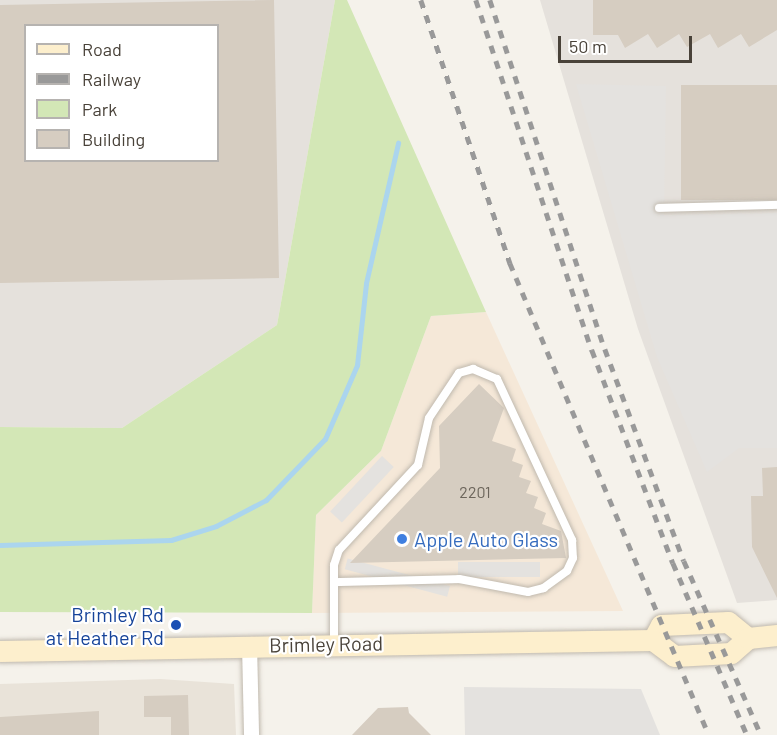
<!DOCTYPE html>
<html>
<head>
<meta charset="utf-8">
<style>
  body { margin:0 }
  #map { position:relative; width:777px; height:735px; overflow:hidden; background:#f5f2eb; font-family:Barlow,sans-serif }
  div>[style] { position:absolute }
  .residential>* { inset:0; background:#e9e3d9 }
  .commercial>* { inset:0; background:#f5e8d8 }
  .industrial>* { inset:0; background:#e5e1dc }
  .green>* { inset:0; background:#d3e7b6 }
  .parking>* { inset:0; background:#e4e2df; transform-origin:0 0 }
  .stream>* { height:5px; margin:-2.5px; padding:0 2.5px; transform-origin:2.5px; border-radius:2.5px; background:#abd5ee }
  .building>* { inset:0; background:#d6cdc1; transform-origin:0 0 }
  .roads { filter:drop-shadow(0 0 2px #c0b9ae) drop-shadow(0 0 2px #c0b9ae) }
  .lane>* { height:8px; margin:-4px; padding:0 4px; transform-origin:4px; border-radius:4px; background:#fff }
  .street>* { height:15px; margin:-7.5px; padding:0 7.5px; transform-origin:7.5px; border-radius:7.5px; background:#fff }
  .secondary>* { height:21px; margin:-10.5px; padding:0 10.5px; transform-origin:10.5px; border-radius:10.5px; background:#fdefcd }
  .rail>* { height:4.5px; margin-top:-2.25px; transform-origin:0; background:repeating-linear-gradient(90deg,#999 0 8px,transparent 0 16px) }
  .dots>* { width:16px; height:16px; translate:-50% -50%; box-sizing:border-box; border:3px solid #fff; border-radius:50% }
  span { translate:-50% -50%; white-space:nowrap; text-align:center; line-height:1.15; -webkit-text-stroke:4.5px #fff; paint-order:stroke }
  .number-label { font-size:16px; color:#6c655b }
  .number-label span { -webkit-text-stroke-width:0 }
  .shop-label { font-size:20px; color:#366cbe }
  .left { translate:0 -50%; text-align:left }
  .transit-label { font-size:20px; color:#164399 }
  .right { translate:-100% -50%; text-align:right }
  .street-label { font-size:20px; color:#494239 }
  .legend { position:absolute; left:24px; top:24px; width:195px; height:138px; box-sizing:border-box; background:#fff; border:2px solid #b6b3b0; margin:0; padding:8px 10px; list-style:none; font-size:18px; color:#494239 }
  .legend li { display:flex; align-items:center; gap:12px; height:30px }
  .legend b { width:30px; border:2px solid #b6b3b0 }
  .scale { position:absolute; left:558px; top:36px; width:134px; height:27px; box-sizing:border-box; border:3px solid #494239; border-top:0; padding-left:8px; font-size:18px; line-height:21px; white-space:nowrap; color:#494239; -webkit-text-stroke:4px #fff; paint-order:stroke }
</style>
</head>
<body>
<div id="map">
  <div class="residential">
    <i style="clip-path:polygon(160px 679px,234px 684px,236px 735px,0 735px,0 684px)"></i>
  </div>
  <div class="commercial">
    <i style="clip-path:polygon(486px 312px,623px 611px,312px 613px,316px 515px,381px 451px,431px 316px)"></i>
  </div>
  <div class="industrial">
    <i style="clip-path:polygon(evenodd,0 0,335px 0,277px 325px,122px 428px,0 427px,0 0,26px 26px,218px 26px,218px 160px,26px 160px,26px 26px)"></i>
    <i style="clip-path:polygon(540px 0,777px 0,777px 600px,737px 603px,638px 329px)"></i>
  </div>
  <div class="green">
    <i style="clip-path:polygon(335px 0,347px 0,486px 312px,431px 316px,381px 451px,316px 515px,312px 613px,0 612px,0 427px,122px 428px,277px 325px)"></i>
  </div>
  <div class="parking">
    <i style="clip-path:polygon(576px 84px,666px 86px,664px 215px,777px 213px,777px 448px,739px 448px,707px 472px,657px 357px)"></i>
    <i style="left:382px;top:456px;width:16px;height:76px;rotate:43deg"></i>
    <i style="left:540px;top:562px;width:15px;height:82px;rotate:90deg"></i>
    <i style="left:450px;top:586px;width:11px;height:106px;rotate:105deg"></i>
    <i style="clip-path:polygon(464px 687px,641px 689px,660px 735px,465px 735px)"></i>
  </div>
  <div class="stream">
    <i style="left:0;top:545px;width:171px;rotate:-1.7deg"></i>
    <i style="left:171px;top:540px;width:47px;rotate:-17.3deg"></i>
    <i style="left:216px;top:526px;width:56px;rotate:-27.5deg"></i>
    <i style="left:266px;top:500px;width:85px;rotate:-46deg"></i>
    <i style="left:325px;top:439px;width:81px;rotate:-66.6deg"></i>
    <i style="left:357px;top:365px;width:82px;rotate:-83.7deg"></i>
    <i style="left:366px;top:283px;width:144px;rotate:-77.1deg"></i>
  </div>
  <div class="building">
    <i style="clip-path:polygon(evenodd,274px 0,279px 278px,0 283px,0 5px,274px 0,26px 26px,218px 26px,218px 160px,26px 160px,26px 26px)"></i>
    <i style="clip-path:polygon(593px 0,777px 0,777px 30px,749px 47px,741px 34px,718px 48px,710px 34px,687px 47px,679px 34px,657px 48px,648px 34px,625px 48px,618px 35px,593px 35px)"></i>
    <i style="left:681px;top:85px;width:96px;height:115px"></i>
    <i style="clip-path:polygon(479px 384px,504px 408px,492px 441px,516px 449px,512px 461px,523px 465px,519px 477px,531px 481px,526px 493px,538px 497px,534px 508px,546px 513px,542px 524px,561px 531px,566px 558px,350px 563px,440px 468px,439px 426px)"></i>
    <i style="clip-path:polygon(777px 467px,777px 598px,752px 547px,751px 496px,763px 496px,762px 468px)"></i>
    <i style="clip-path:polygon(188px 695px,189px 735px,171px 735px,171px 717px,144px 717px,144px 696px)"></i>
    <i style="clip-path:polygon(408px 707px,409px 713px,431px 735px,352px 735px,378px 708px)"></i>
    <i style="clip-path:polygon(99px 711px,99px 735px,0 735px,0 717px)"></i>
  </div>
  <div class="roads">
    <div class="lane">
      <i style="left:659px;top:208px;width:118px;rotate:-1.5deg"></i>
      <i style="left:334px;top:644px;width:79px;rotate:-90deg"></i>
      <i style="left:334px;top:565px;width:16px;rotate:-72deg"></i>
      <i style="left:339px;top:550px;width:116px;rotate:-47.1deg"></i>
      <i style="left:418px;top:465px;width:48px;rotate:-76.8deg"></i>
      <i style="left:429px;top:418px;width:54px;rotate:-56.3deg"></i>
      <i style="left:459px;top:373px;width:15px;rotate:-16deg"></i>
      <i style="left:473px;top:369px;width:26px;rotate:23deg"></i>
      <i style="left:497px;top:379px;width:178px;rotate:65deg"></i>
      <i style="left:572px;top:540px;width:18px;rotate:87deg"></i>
      <i style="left:573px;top:558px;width:14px;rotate:115deg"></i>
      <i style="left:567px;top:571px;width:29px;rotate:144deg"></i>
      <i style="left:544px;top:588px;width:16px;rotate:166deg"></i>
      <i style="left:528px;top:592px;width:70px;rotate:-169.3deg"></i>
      <i style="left:459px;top:579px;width:125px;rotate:178.6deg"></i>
    </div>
    <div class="street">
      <i style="left:249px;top:644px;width:91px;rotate:88.7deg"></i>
    </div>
    <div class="secondary">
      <i style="left:653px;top:640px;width:17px;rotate:-62deg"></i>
      <i style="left:661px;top:625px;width:67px;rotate:-2.6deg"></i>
      <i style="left:728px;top:622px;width:26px;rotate:39deg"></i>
      <i style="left:0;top:651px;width:653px;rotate:-0.97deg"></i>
      <i style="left:653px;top:640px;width:26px;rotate:37deg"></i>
      <i style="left:674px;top:656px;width:57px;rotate:-3deg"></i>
      <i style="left:731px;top:653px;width:23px;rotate:-41deg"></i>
      <i style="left:748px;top:638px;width:29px;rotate:-6deg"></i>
    </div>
  </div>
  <div class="rail">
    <i style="left:421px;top:0;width:278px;rotate:71.3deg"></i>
    <i style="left:510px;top:263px;width:512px;rotate:67.14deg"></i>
    <i style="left:476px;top:0;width:369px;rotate:71.7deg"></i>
    <i style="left:592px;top:350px;width:228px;rotate:69.2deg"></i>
    <i style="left:673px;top:563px;width:187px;rotate:66.7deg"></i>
    <i style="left:490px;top:0;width:367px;rotate:71.8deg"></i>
    <i style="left:605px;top:349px;width:226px;rotate:69.6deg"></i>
    <i style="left:684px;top:561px;width:190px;rotate:66.1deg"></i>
  </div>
  <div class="dots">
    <i style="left:402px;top:539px;background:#3f7fe0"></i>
    <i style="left:176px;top:625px;background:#1a4fb4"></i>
  </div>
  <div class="number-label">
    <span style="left:475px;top:492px">2201</span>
  </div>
  <div class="shop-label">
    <span class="left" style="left:414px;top:539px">Apple Auto Glass</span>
  </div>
  <div class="transit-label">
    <span class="right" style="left:164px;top:626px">Brimley Rd<br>at Heather Rd</span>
  </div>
  <div class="street-label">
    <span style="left:326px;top:644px;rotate:-1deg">Brimley Road</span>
  </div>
  <ul class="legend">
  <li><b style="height:8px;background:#fdefcd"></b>Road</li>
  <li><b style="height:8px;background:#999"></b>Railway</li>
  <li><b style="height:16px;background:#d3e7b6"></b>Park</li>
  <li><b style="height:16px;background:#d6cdc1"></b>Building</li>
  </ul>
  <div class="scale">50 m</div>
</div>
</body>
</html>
